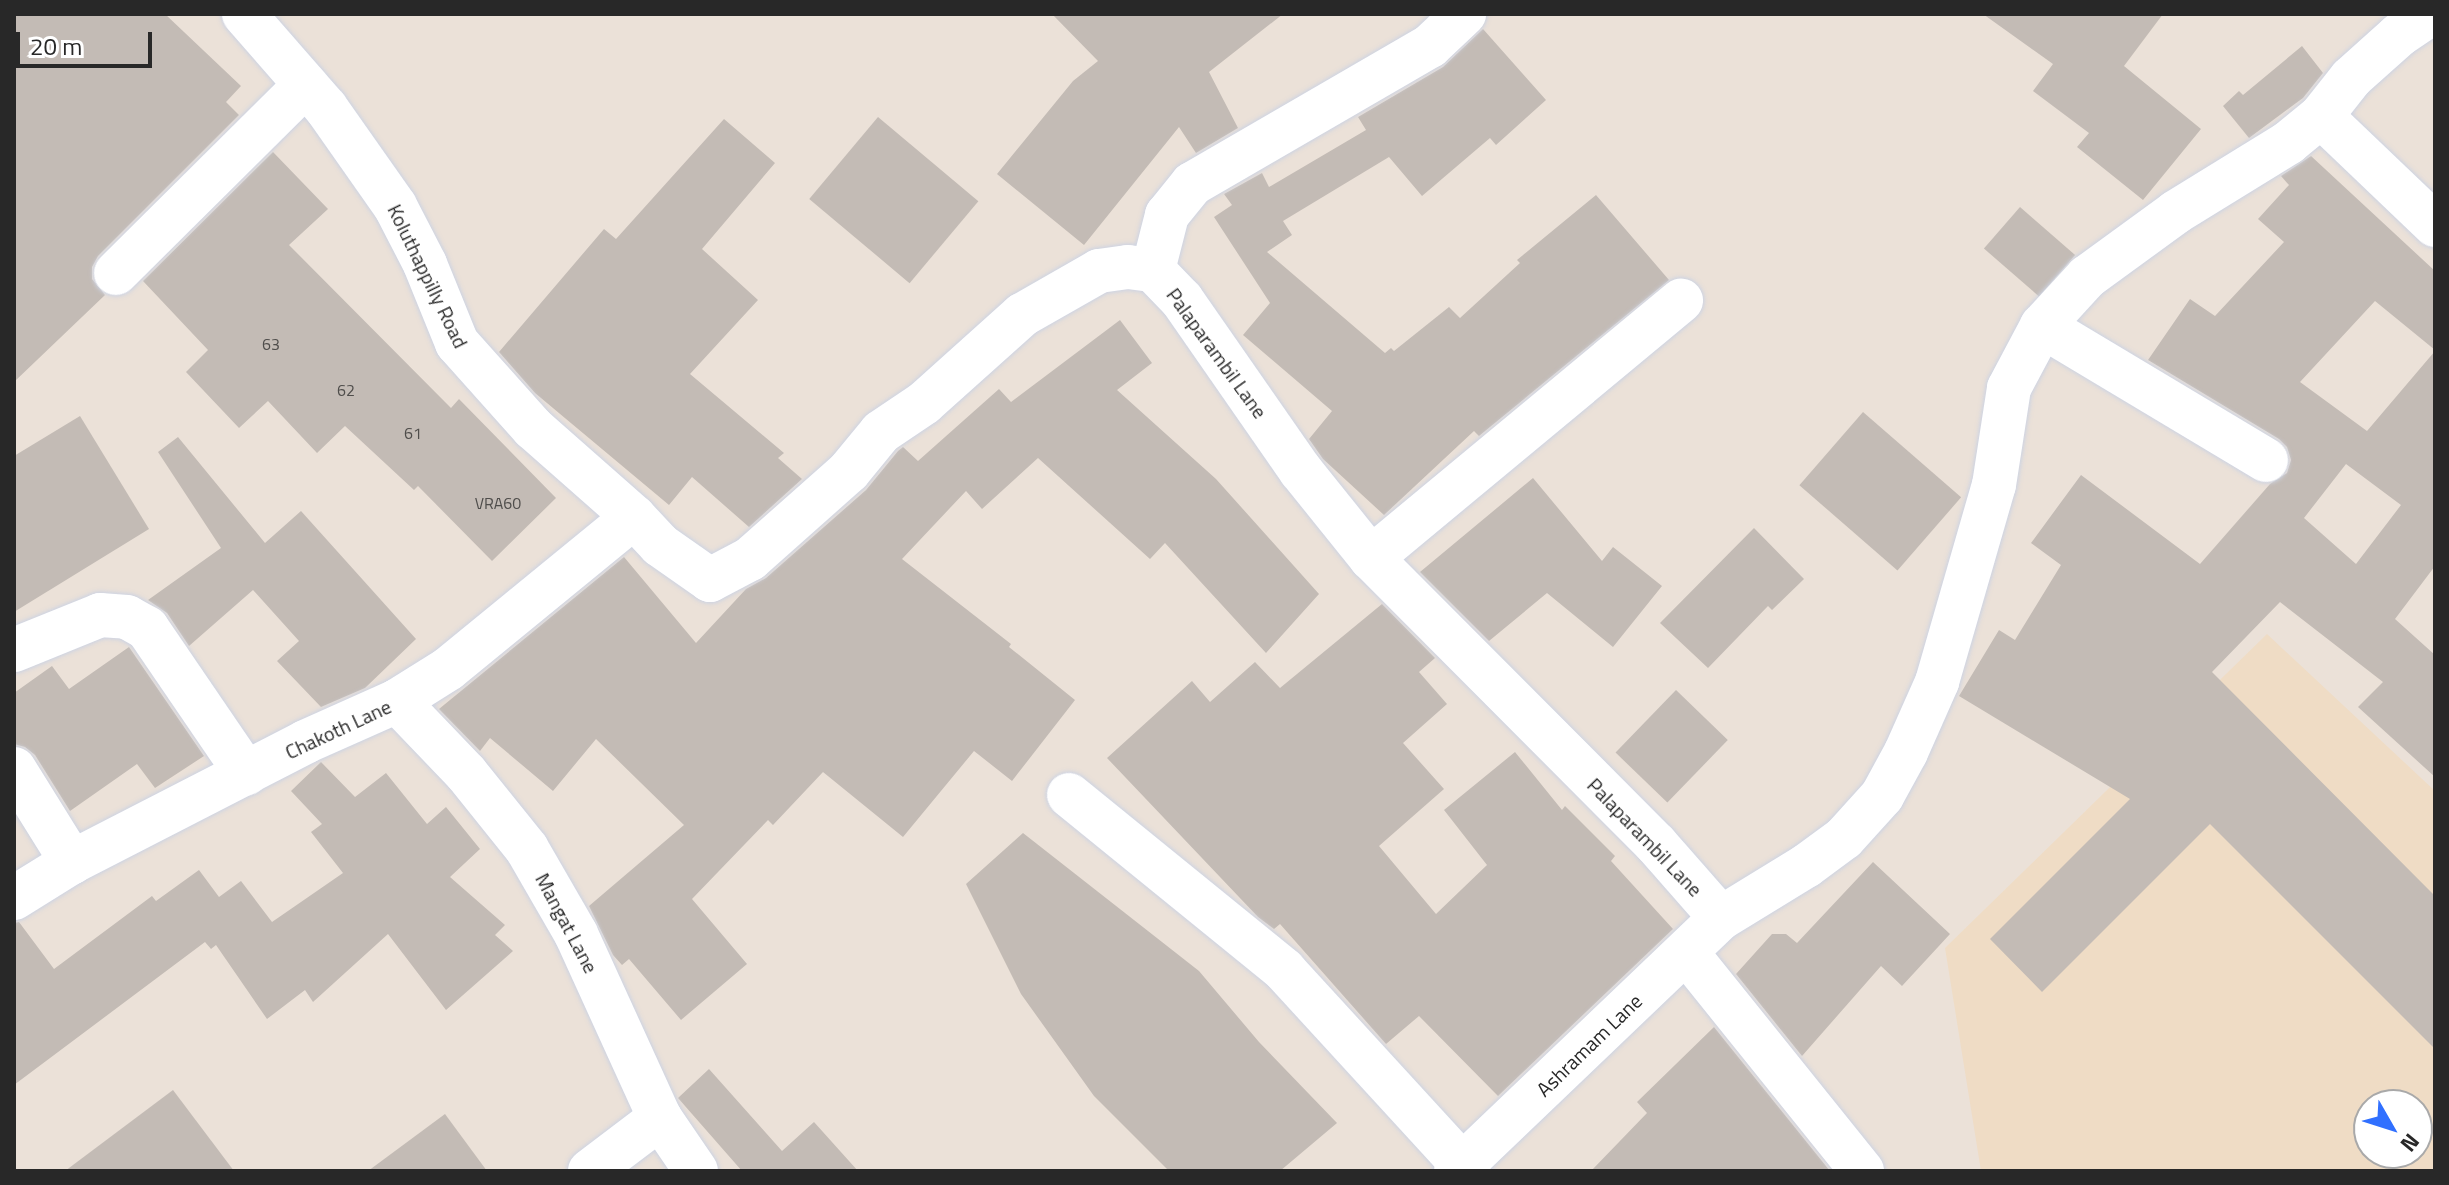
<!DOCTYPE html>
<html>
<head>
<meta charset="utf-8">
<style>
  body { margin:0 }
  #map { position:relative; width:2449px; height:1185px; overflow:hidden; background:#ebe1d8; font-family:"Titillium Web",sans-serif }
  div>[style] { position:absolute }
  .education>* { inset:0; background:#efdcc5 }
  .building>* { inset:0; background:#c3bbb5; transform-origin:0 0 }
  .roads { filter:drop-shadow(0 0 2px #cdd3e2) drop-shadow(0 0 2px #cdd3e2) }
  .street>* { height:44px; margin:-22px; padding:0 22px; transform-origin:22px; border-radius:22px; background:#fff }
  .secondary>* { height:44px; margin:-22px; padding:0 22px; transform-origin:22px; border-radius:22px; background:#fff }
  span { translate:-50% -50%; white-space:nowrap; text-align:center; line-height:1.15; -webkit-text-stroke:8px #fff; paint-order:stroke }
  .number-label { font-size:16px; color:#4f4d4b }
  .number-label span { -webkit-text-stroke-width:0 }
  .street-label { font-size:20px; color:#282828 }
  .frame { position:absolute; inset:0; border:16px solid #282828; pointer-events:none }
  .north { position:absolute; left:2353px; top:1089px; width:80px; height:80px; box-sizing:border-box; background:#fff; border:2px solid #a9a9a9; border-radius:50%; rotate:129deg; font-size:22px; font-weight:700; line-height:32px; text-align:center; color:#282828 }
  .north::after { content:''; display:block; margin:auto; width:28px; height:36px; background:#3170ff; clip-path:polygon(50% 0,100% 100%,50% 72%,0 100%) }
  .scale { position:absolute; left:16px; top:32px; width:136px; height:36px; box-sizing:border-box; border:4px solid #282828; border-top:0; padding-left:10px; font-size:24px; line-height:28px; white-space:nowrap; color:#282828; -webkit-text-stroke:6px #fff; paint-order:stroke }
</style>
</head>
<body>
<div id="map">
  <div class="education">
    <i style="clip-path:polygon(evenodd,2267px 634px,2435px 791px,2435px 1171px,1981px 1171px,1945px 948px,2267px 634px,2369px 1105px,2417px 1105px,2417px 1153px,2369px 1153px,2369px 1105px)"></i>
  </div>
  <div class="building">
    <i style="clip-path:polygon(14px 14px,165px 14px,241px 86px,226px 102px,239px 115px,98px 256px,92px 267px,92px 279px,105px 295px,14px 382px)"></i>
    <i style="clip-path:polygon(1052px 14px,1283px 14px,1209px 72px,1238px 128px,1196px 153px,1179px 127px,1084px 245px,997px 174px,1073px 81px,1098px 61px)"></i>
    <i style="clip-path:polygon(1983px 14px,2163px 14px,2124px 66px,2201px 129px,2143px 200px,2077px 147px,2089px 133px,2033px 91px,2053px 64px)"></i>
    <i style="clip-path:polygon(1483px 29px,1546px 100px,1496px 145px,1490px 138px,1422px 196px,1389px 157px,1283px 221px,1292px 235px,1267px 252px,1385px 353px,1391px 348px,1394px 351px,1449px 307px,1460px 318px,1520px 263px,1517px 260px,1596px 195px,1669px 280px,1479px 436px,1474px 431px,1384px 515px,1323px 459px,1309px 439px,1332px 411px,1243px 335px,1270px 303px,1214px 217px,1232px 205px,1224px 194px,1262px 173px,1269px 187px,1366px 130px,1358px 117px,1443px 67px)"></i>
    <i style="clip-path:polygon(2302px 46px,2323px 73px,2303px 98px,2249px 138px,2223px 106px,2239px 91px,2243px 95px)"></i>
    <i style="left:878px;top:117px;width:131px;height:107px;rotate:40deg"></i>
    <i style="clip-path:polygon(724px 119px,775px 163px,702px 249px,758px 300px,690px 374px,784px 453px,778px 458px,802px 479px,749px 527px,692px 477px,669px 505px,535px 393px,499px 352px,604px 229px,616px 239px)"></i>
    <i style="clip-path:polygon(273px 152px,328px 209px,289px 245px,451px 408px,459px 399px,556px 498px,492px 561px,418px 486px,414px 490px,345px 426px,317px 453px,268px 401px,239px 428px,186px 372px,208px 350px,143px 281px)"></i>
    <i style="clip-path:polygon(evenodd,2311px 156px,2435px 271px,2435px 350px,2375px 301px,2300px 382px,2367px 431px,2435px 351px,2435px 566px,2395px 619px,2435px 655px,2435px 777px,2358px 707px,2383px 682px,2280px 602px,2212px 672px,2435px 896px,2435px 1049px,2210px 824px,2042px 992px,1990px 939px,2130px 799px,1959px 696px,1999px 630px,2015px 640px,2061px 565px,2031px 543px,2081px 475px,2200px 564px,2270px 484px,2287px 473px,2291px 460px,2287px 447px,2279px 439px,2148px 360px,2190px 299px,2215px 316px,2284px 242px,2258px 219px,2289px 185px,2281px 176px,2311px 156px,2346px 464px,2401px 505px,2356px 564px,2304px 518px,2346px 464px)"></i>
    <i style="left:2020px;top:207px;width:73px;height:55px;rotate:41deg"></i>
    <i style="clip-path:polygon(1120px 320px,1152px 363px,1117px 390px,1216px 479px,1319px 594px,1266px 653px,1165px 543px,1150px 559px,1038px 458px,982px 509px,966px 491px,902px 559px,1011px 644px,1009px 647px,1075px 700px,1012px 781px,974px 751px,903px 837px,823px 772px,773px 825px,768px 820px,692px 899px,747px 964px,681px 1020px,629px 959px,622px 965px,613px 955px,589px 906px,684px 825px,596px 739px,553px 791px,490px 738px,480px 751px,439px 709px,624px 557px,696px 643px,746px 589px,766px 578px,866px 490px,898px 451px,903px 447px,918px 461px,999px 389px,1011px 402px)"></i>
    <i style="left:1863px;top:412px;width:130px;height:97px;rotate:41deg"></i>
    <i style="clip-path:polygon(80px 416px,149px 529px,14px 612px,14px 456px)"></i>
    <i style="clip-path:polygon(178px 437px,265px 543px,301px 511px,416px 639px,365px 688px,321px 707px,277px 661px,299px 641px,253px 590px,189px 646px,167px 613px,148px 600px,221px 548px,158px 452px)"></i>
    <i style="clip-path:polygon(1533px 478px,1602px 561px,1613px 547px,1662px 586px,1613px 647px,1547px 593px,1489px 641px,1420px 572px)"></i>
    <i style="clip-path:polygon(1754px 528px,1804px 579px,1772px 610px,1768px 606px,1708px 668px,1660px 623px)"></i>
    <i style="clip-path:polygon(1382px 604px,1435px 658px,1419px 672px,1447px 704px,1403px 743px,1444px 789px,1379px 846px,1436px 914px,1487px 865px,1444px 810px,1515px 752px,1562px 810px,1565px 806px,1615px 856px,1611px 861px,1673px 929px,1498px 1096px,1419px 1016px,1386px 1044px,1280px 924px,1274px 929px,1258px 917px,1107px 758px,1192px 681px,1210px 702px,1255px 662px,1280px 688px)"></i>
    <i style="clip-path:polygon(129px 647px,204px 756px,155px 788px,137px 764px,70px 811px,35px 755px,25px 747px,14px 744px,14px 693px,52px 666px,69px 689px)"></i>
    <i style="left:1676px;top:690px;width:72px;height:87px;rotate:44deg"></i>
    <i style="clip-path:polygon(321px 762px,355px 797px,386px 773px,427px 824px,446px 807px,480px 849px,450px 877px,505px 925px,495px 935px,513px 951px,446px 1010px,388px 934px,313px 1002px,305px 990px,267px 1019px,216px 945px,211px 949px,205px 942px,14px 1085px,14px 923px,19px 922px,54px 969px,152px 896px,156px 901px,199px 870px,219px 897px,241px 881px,272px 922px,343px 873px,311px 832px,322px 824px,291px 791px)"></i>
    <i style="clip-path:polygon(1023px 833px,1199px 971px,1259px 1042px,1337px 1123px,1280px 1171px,1169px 1171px,1094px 1096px,1021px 994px,966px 884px)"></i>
    <i style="clip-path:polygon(1873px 862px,1950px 934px,1902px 986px,1881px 966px,1802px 1056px,1736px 974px,1772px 934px,1786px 934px,1797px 943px)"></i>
    <i style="clip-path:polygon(1714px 1027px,1830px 1171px,1591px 1171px,1647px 1113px,1637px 1102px)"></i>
    <i style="clip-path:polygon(709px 1069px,782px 1151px,814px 1122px,858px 1171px,742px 1171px,678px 1098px)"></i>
    <i style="clip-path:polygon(173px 1090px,234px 1171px,65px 1171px)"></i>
    <i style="clip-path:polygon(445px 1114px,487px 1171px,368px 1171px)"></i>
  </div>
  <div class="roads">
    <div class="street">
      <i style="left:2321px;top:116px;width:158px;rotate:43.7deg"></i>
      <i style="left:1153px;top:270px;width:57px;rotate:-75.7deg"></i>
      <i style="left:1167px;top:215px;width:40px;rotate:-51deg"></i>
      <i style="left:1192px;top:184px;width:275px;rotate:-30.1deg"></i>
      <i style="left:1430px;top:46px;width:47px;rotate:-43.3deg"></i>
      <i style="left:116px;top:273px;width:267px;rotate:-44.8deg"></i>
      <i style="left:2042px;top:326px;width:261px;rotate:30.9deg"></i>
      <i style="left:634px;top:517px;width:38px;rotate:47deg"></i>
      <i style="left:660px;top:545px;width:61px;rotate:35deg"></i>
      <i style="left:710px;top:580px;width:45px;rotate:-27.7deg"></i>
      <i style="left:750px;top:559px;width:132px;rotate:-41.6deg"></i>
      <i style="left:849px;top:471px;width:50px;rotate:-50.6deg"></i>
      <i style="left:881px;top:432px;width:52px;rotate:-34deg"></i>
      <i style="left:924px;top:403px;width:132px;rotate:-41.9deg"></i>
      <i style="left:1022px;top:315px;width:89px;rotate:-29.7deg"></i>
      <i style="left:1099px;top:271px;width:29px;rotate:-8deg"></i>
      <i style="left:1128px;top:267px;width:25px;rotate:7deg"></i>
      <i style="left:1153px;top:270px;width:42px;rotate:46deg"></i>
      <i style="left:1182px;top:300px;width:208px;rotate:55.2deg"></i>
      <i style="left:1301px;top:471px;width:112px;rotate:51.2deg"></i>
      <i style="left:1371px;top:558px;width:404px;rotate:45.1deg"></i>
      <i style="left:1656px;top:844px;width:98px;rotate:48.7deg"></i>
      <i style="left:1371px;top:558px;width:403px;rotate:-39.7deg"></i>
      <i style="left:14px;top:650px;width:93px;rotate:-22.1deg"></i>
      <i style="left:100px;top:615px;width:27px;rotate:4deg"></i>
      <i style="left:127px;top:617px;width:23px;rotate:29deg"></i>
      <i style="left:147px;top:628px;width:176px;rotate:55.7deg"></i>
      <i style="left:397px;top:701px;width:100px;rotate:46.2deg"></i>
      <i style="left:466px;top:773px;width:97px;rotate:51.2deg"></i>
      <i style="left:527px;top:849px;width:98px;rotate:60deg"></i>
      <i style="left:576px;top:934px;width:202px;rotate:65.5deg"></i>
      <i style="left:660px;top:1118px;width:64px;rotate:55.8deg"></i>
      <i style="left:14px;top:769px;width:110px;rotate:58.1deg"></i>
      <i style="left:1069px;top:795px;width:277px;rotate:39.1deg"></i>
      <i style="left:1284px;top:970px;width:273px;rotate:47.5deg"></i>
      <i style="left:1686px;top:952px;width:281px;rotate:51.2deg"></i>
      <i style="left:590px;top:1171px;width:88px;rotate:-37.1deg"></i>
      <i style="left:1456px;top:1171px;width:366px;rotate:-43.7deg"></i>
      <i style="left:1721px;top:918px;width:100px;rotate:-31.5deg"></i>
      <i style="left:1806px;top:866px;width:47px;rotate:-36.4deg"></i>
      <i style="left:1844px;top:838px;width:57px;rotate:-47.9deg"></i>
      <i style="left:1882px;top:796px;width:50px;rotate:-61.4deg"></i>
      <i style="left:1906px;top:752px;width:77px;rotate:-66.1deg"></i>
      <i style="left:1937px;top:682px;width:205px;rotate:-73.9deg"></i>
      <i style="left:1994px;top:485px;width:98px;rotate:-81.2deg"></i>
      <i style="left:2009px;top:388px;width:70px;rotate:-62deg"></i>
      <i style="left:2042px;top:326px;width:67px;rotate:-47.4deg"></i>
      <i style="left:2087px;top:277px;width:110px;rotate:-36.1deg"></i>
      <i style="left:2176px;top:212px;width:132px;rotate:-31.6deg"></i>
      <i style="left:2288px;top:143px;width:43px;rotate:-39.3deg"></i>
      <i style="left:2321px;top:116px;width:48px;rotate:-51.7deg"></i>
      <i style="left:2351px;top:78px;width:64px;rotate:-41.9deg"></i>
      <i style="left:2399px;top:35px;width:37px;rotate:-34deg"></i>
    </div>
    <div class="secondary">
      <i style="left:14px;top:898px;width:68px;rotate:-31.8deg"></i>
      <i style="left:72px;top:862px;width:262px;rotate:-27.2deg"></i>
      <i style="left:305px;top:742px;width:101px;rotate:-24deg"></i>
      <i style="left:397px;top:701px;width:60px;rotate:-32.1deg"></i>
      <i style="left:448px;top:669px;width:240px;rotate:-39.3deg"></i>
      <i style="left:634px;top:517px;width:135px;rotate:-138.6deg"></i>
      <i style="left:533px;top:428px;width:114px;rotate:-131.8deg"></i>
      <i style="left:457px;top:343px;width:85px;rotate:-112.1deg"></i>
      <i style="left:425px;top:264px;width:65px;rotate:-117.3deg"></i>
      <i style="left:395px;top:206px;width:120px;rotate:-125.1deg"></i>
      <i style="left:326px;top:108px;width:125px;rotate:-131.1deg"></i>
    </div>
  </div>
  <div class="number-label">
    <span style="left:271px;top:344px">63</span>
    <span style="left:346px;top:390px">62</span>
    <span style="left:413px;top:433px">61</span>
    <span style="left:498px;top:503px">VRA60</span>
  </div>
  <div class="street-label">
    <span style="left:428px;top:276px;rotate:64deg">Koluthappilly Road</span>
    <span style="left:1217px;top:353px;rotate:54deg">Palaparambil Lane</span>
    <span style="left:338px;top:729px;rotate:-25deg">Chakoth Lane</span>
    <span style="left:1645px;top:837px;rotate:46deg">Palaparambil Lane</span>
    <span style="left:567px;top:923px;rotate:62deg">Mangat Lane</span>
    <span style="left:1589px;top:1045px;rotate:-44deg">Ashramam Lane</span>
  </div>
  <div class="frame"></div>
  <div class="north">N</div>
  <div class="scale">20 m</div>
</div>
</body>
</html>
